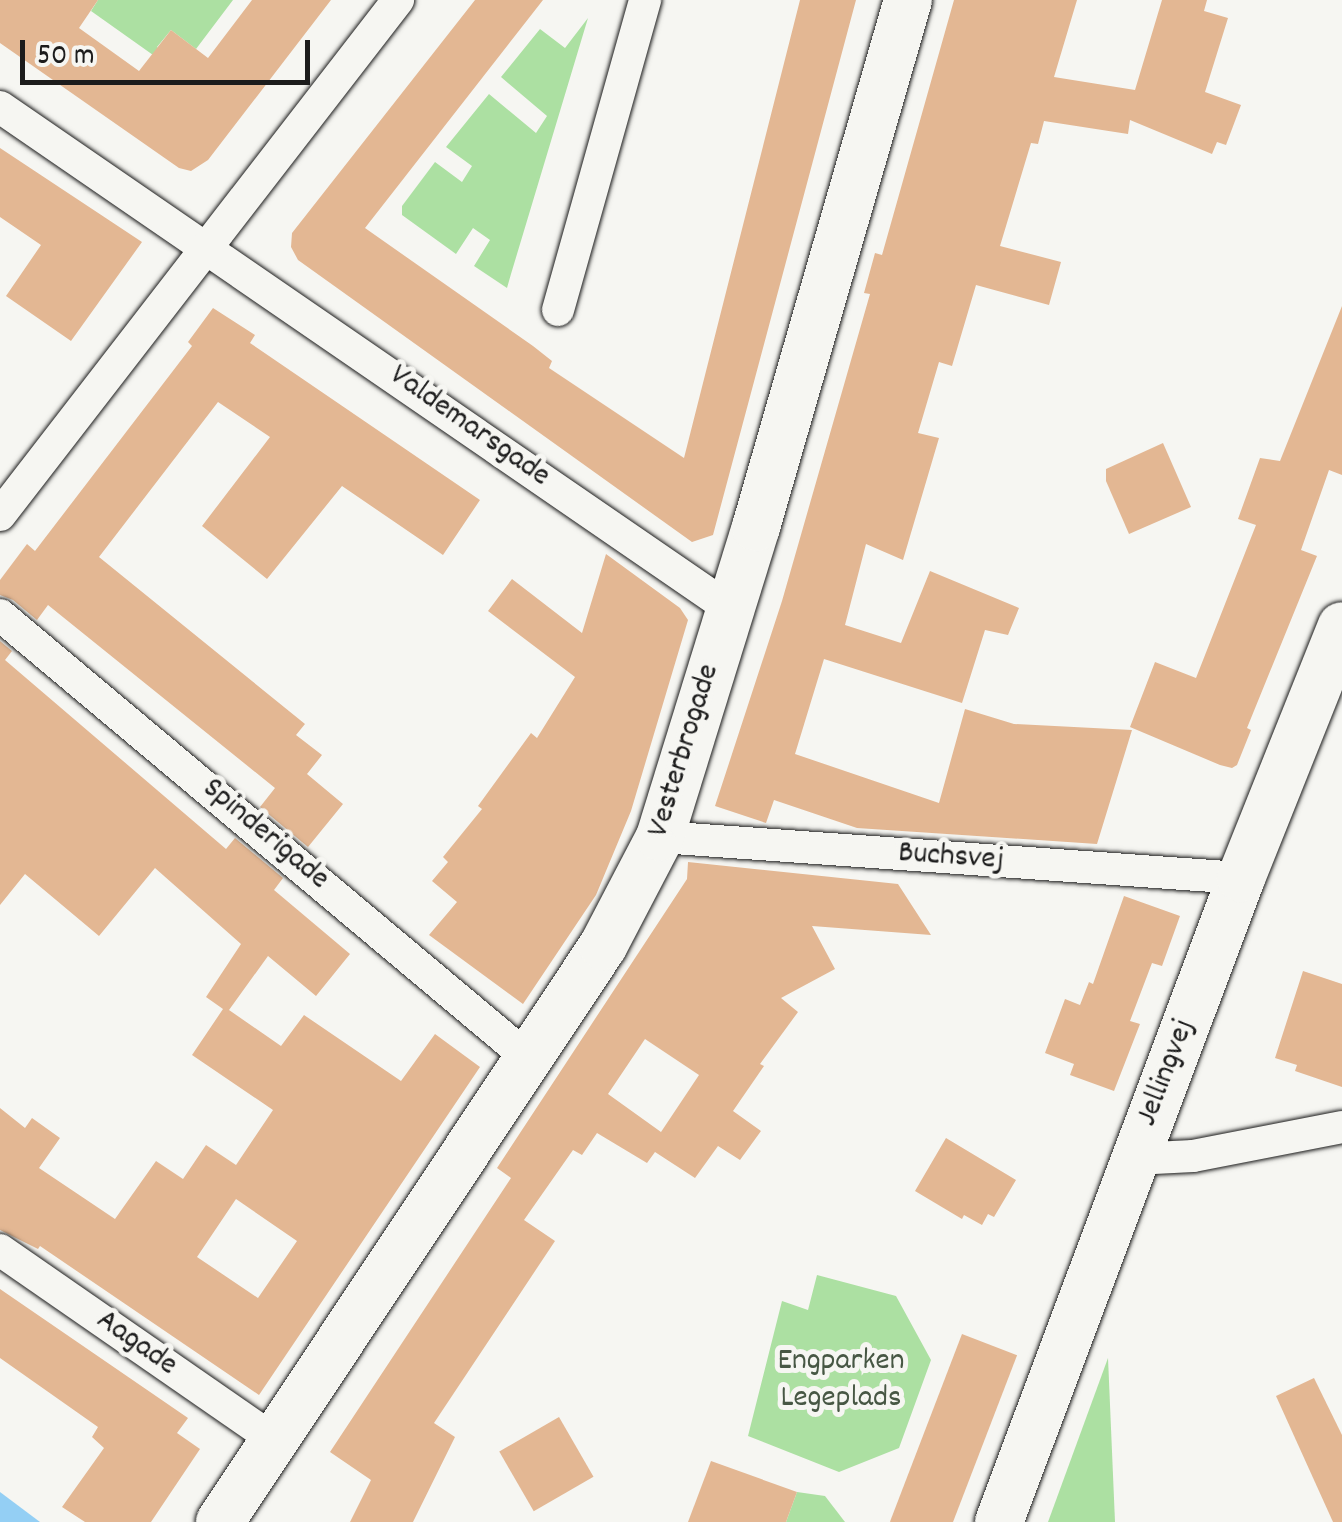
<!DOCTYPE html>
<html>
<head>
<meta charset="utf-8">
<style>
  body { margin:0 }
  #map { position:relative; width:1342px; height:1522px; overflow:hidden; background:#f6f6f2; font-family:Dekko,sans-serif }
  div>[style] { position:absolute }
  .green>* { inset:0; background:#ace0a2 }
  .water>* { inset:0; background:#94cff4 }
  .building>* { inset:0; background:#e3b793; transform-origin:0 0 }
  .roads { filter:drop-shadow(0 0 2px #1c1c1c) drop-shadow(0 0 2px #1c1c1c) }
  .minor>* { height:32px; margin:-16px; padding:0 16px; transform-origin:16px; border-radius:16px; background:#f6f6f2 }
  .secondary>* { height:48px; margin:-24px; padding:0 24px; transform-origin:24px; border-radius:24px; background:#f6f6f2 }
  span { translate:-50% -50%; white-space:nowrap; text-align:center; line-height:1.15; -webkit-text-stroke:10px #f6f6f2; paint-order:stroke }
  .street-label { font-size:32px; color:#1c1c1c }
  .park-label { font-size:32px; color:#475744 }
  .scale { position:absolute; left:20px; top:40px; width:290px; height:45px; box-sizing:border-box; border:5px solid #1c1c1c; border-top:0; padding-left:12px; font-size:30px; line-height:35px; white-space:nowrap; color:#1c1c1c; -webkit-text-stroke:8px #f6f6f2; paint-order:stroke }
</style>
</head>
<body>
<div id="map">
  <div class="green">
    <i style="clip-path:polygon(98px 0,233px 0,196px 49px,171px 30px,157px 47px,177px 72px,91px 11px)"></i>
    <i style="clip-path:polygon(588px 18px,511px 274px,507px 288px,474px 266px,490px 240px,473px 228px,456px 254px,402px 215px,402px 206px,435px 162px,462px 182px,472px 166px,446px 147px,489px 94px,536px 133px,547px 116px,501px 77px,540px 29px,565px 48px)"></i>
    <i style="clip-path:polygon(817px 1275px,896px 1296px,931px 1360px,899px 1448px,839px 1472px,748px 1436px,782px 1301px,808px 1310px)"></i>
    <i style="clip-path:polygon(1108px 1358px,1115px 1522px,1048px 1522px)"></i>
    <i style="clip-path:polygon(797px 1492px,825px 1496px,845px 1522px,786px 1522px)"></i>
  </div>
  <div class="water">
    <i style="clip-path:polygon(0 1492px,40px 1522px,0 1522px)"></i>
  </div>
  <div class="building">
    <i style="clip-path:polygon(0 0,98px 0,79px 28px,139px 71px,171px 30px,208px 58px,252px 0,331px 0,208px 160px,191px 171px,179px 168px,0 43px)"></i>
    <i style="clip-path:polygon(475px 0,543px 0,365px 228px,533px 346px,552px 361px,549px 368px,684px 458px,800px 0,856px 0,713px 535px,692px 542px,298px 260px,291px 247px,292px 233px)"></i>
    <i style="clip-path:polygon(954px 0,1077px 0,1054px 77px,1135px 90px,1162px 0,1207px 0,1204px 11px,1228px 18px,1205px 92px,1241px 105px,1226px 145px,1217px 142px,1212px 154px,1130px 120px,1128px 134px,1044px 121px,1038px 144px,1031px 143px,1000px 246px,1061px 262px,1049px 305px,976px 285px,952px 366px,939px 362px,918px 433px,939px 438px,903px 560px,866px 544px,845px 625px,901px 643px,930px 571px,1019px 608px,1008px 635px,985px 630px,962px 703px,824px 659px,795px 754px,939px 803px,965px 709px,1014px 724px,1132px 730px,1097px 844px,857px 828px,774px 800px,766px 823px,715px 806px,782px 601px,870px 294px,864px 293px,875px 253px,882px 255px)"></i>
    <i style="clip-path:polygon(0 148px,142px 242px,71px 341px,6px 296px,41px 245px,0 217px)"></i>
    <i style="clip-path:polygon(1342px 306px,1342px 475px,1329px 470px,1301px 550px,1317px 556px,1247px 728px,1251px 730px,1237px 765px,1232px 768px,1220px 765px,1130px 727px,1155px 662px,1196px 678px,1256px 525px,1238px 519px,1260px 458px,1280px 461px)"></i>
    <i style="clip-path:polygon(213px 308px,255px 335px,250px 343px,480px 500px,443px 555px,342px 486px,267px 579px,202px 526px,270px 437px,218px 402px,99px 557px,305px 724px,296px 735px,322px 755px,307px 774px,343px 804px,308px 847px,260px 807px,275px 788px,48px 605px,37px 620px,13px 600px,0 595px,0 580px,27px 544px,35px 551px,192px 346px,188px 342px)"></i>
    <i style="clip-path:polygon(1163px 443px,1191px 507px,1129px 534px,1106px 481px,1106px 469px)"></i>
    <i style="clip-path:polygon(606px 554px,680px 608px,688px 620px,631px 811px,596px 895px,523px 1004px,429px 935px,457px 902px,432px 881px,448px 862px,443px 857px,482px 809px,478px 806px,531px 733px,537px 738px,575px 677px,488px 611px,512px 579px,582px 633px)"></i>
    <i style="clip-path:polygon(evenodd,0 641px,12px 651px,5px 660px,226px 849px,235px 838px,283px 878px,274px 890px,350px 954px,316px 996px,268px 956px,229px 1010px,281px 1046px,304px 1015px,401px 1081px,435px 1034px,480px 1067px,259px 1395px,40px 1246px,38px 1249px,0 1230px,0 1108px,25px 1128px,32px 1118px,60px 1138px,39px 1168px,115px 1219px,156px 1161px,183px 1179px,206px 1145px,236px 1165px,273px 1110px,192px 1055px,223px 1009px,206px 997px,241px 944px,155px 868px,99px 936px,25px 874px,0 905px,0 641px,236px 1199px,297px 1241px,258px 1298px,197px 1257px,236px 1199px)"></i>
    <i style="clip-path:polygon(evenodd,688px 862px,898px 884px,931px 935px,812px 926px,835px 969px,781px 998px,798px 1012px,760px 1064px,764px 1066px,733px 1111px,761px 1131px,740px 1160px,718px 1146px,695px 1178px,655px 1152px,647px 1163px,597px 1133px,582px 1155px,573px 1150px,524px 1220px,555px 1241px,434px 1423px,455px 1437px,413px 1522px,350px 1522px,371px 1480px,330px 1452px,511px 1178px,497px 1168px,687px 879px,688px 862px,645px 1039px,699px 1075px,661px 1132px,608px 1094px,645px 1039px)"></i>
    <i style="clip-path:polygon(1124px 896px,1180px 916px,1162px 966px,1152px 963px,1130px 1021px,1140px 1024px,1114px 1091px,1070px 1075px,1074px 1064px,1045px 1053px,1065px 999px,1080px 1005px,1089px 982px,1093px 984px)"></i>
    <i style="clip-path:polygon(1303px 971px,1342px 984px,1342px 1087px,1295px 1071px,1297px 1065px,1275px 1058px)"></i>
    <i style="clip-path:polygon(946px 1138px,1016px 1180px,994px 1217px,988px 1214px,982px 1225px,964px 1215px,962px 1219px,915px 1191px)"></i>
    <i style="clip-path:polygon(0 1289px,188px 1418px,177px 1433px,200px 1449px,151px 1522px,85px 1522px,62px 1507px,104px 1448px,92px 1437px,98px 1427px,0 1358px)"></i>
    <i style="left:962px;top:1334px;width:59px;height:201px;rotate:21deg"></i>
    <i style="clip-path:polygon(1314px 1378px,1342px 1435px,1342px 1522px,1333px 1522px,1276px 1396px)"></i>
    <i style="left:559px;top:1417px;width:69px;height:69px;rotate:60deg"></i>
    <i style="clip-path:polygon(711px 1461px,797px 1492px,786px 1522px,688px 1522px)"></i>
  </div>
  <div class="roads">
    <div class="minor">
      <i style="left:0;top:107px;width:885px;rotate:34.5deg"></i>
      <i style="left:558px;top:310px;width:322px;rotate:-74.3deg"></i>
      <i style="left:0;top:515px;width:651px;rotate:-52.3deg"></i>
      <i style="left:0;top:615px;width:688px;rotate:39.99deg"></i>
      <i style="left:660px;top:837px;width:582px;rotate:4.04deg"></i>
      <i style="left:1134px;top:1159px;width:59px;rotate:-2.9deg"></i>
      <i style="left:1193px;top:1156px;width:152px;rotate:-11deg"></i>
      <i style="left:0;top:1250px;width:331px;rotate:34.7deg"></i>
    </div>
    <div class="secondary">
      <i style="left:220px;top:1522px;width:692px;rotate:-56.38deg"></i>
      <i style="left:603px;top:946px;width:123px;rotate:-62.4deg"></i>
      <i style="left:660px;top:837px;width:325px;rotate:-72.8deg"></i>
      <i style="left:756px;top:527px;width:548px;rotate:-73.91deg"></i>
      <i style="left:999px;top:1522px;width:688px;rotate:-69.4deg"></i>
      <i style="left:1241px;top:878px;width:271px;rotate:-68.2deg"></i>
    </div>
  </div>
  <div class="street-label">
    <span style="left:469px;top:427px;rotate:35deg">Valdemarsgade</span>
    <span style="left:685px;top:751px;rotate:-73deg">Vesterbrogade</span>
    <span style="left:265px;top:835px;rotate:40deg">Spinderigade</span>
    <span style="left:951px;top:858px;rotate:4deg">Buchsvej</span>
    <span style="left:1167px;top:1073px;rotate:-69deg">Jellingvej</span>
    <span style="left:136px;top:1344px;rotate:35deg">Aagade</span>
  </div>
  <div class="park-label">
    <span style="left:841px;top:1381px">Engparken<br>Legeplads</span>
  </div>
  <div class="scale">50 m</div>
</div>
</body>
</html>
